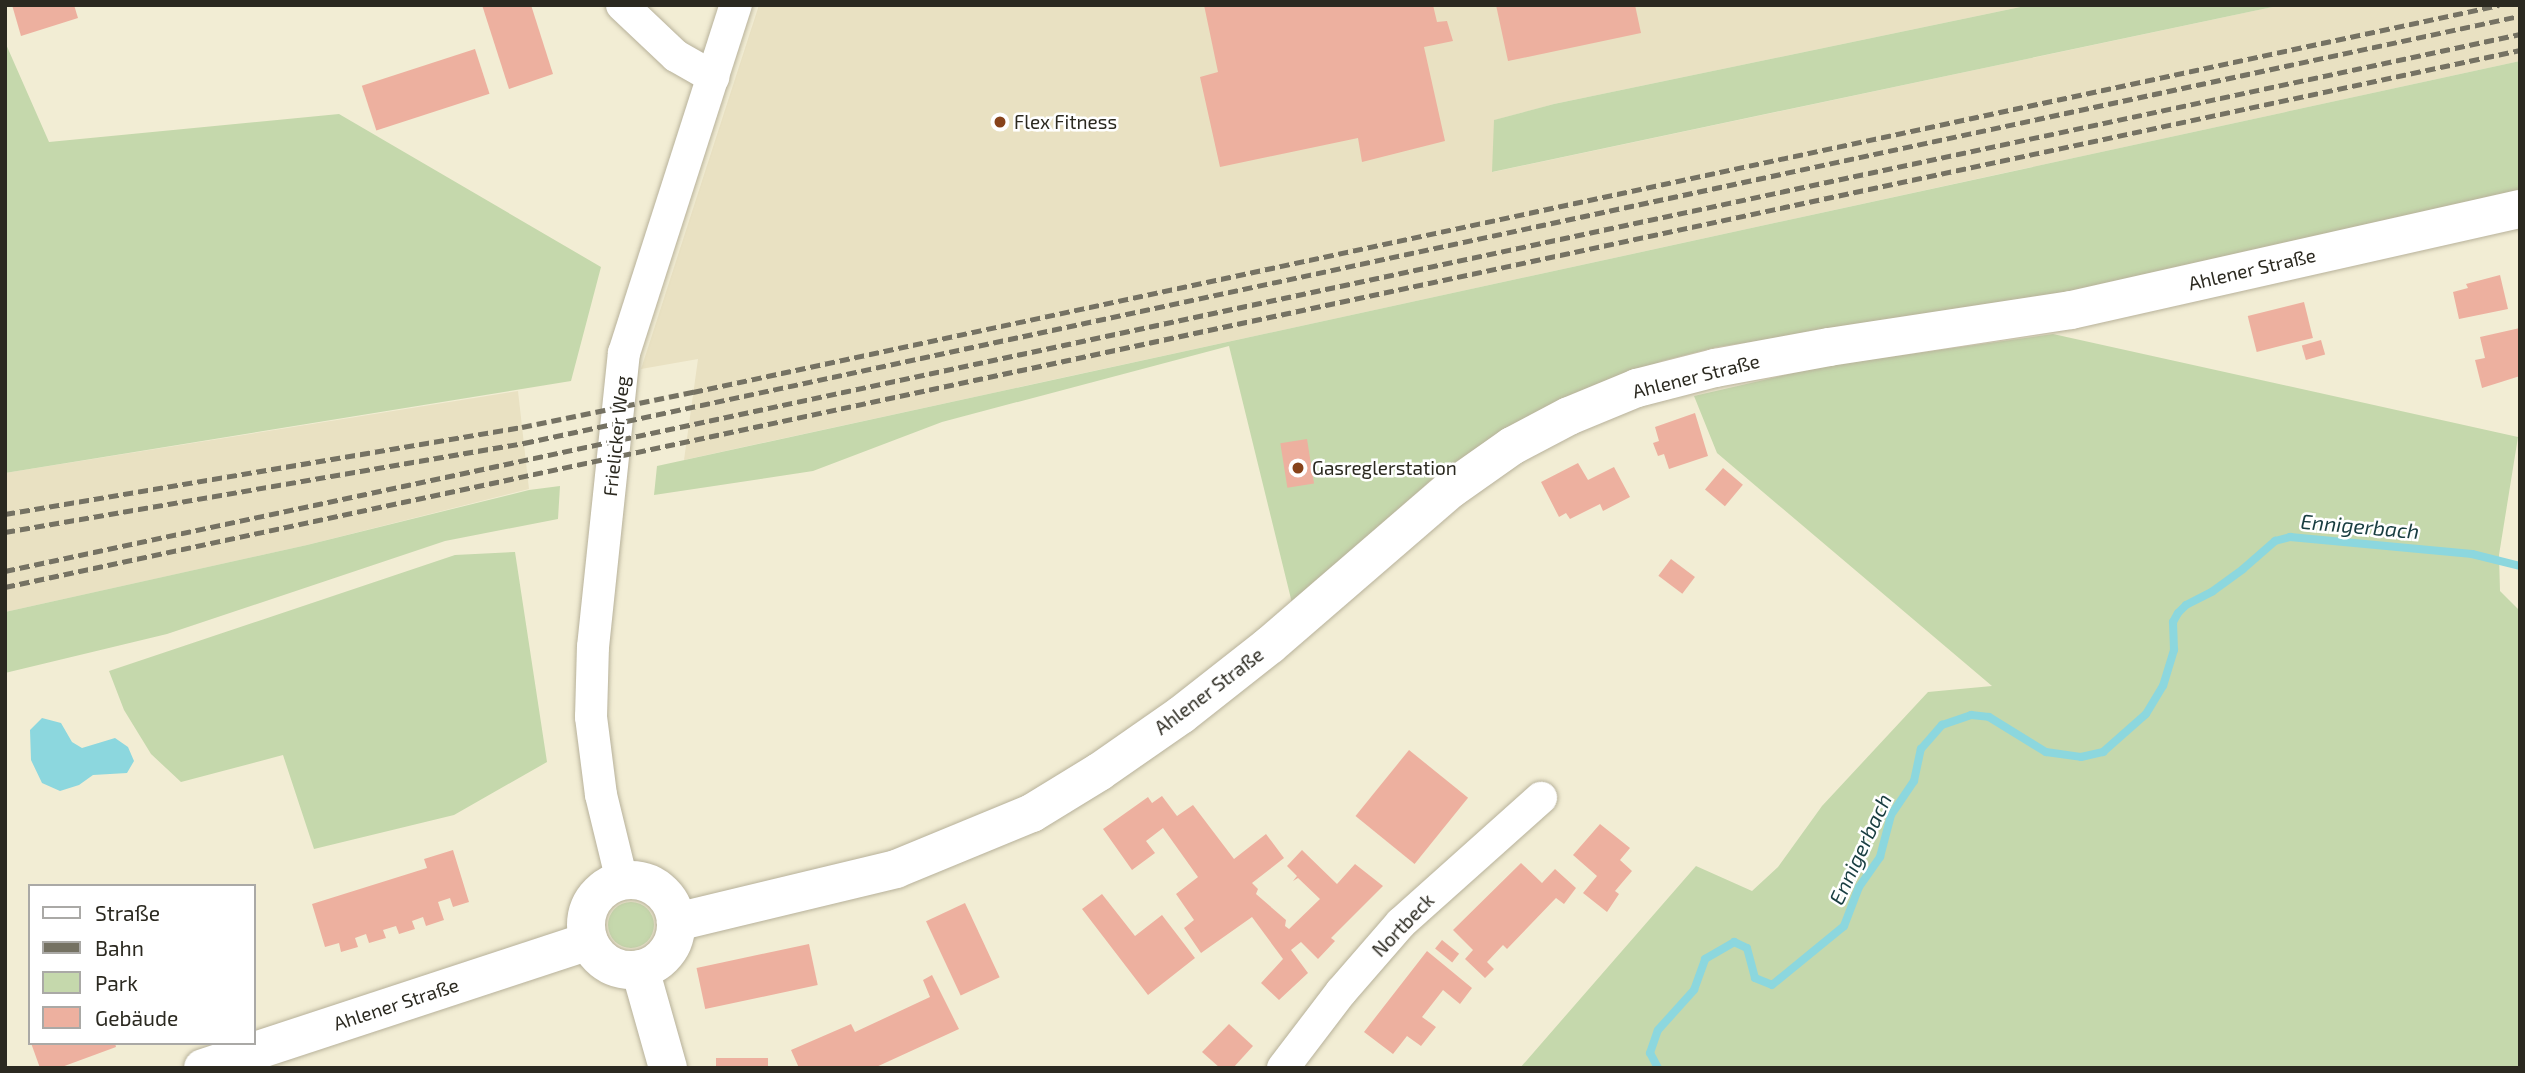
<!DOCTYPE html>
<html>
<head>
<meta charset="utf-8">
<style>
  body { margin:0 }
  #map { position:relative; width:2525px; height:1073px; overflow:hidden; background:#f2edd4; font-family:"Exo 2",sans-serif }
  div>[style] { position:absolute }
  .built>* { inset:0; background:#e9e1c2 }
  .green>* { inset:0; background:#c5d8ac }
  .round { border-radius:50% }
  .water>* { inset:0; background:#8cd7de }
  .stream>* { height:8px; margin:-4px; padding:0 4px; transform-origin:4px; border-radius:4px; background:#8cd7de }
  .building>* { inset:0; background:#edb09f; transform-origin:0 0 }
  .roads { filter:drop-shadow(0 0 2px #b7b19a) drop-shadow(0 0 2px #b7b19a) }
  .minor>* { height:32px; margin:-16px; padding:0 16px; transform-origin:16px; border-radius:16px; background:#fff }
  .tertiary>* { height:38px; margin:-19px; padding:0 19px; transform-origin:19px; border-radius:19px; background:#fff }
  .secondary>* { height:38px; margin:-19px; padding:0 19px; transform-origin:19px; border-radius:19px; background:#fff }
  .secondary>.ring { margin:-19px; padding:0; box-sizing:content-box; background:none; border:38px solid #fff; border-radius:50% }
  .rail>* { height:5px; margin-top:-2.5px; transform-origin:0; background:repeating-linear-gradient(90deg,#757263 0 10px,transparent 0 15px) }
  .dots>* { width:19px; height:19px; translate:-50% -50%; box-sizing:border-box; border:4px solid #fff; border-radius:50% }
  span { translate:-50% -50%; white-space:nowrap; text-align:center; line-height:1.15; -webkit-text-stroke:5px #fff; paint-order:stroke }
  .poi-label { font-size:19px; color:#2b2920 }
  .left { translate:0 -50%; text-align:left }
  .street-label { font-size:19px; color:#2b2920 }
  .water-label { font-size:21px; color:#183d40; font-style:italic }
  .frame { position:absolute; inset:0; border:7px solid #2b2920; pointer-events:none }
  .legend { position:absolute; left:28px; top:884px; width:228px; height:161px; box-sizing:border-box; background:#fff; border:2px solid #aaa9a6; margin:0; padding:9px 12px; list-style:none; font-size:21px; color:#2b2920 }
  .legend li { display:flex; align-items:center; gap:14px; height:35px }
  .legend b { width:35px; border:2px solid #aaa9a6 }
</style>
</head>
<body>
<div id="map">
  <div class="built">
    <i style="clip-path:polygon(759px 5px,2030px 5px,1554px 104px,1495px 120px,1493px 172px,2282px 5px,2520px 5px,2520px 61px,684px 460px,698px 359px,641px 369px)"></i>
    <i style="clip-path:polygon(518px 391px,529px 489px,307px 545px,5px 612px,5px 473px)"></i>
  </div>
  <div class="green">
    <i style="clip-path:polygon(2030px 5px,2282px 5px,1492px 172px,1494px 120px,1554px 104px)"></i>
    <i style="clip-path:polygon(5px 42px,49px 142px,339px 114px,601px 267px,571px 381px,5px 473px)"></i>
    <i style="clip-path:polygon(2520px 61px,2520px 190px,2073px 293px,1717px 347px,1662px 361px,1538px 411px,1491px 438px,1437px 475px,1292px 603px,1229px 346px,942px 422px,813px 471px,654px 495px,657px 466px)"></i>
    <i style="clip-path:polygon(2053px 334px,2518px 437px,2499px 555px,2500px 591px,2520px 611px,2520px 1068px,1520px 1068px,1696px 866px,1752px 891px,1778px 867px,1822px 806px,1928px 692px,1992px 686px,1717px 453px,1694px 396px,1824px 366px)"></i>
    <i style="clip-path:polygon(560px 486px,558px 519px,445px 541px,167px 634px,5px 673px,5px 612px,307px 545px,529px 490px)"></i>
    <i style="clip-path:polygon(515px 552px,547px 762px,454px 815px,314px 849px,283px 755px,181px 782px,151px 754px,124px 710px,109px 671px,455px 555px)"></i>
    <i class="round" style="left:608px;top:902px;width:46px;height:46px"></i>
  </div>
  <div class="water">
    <i style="clip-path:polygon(42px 718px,61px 723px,72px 742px,82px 748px,115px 738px,128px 747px,134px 761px,127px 773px,93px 775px,79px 785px,60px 791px,42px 783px,31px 760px,30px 730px)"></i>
  </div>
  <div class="stream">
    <i style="left:1658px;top:1068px;width:17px;rotate:-118deg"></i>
    <i style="left:1650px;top:1053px;width:24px;rotate:-71deg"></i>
    <i style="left:1658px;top:1030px;width:54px;rotate:-48deg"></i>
    <i style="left:1694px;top:990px;width:33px;rotate:-70deg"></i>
    <i style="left:1705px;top:959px;width:34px;rotate:-30deg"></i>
    <i style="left:1734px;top:942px;width:14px;rotate:25deg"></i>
    <i style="left:1747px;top:948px;width:31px;rotate:75deg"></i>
    <i style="left:1755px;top:978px;width:18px;rotate:22deg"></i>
    <i style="left:1772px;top:985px;width:93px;rotate:-39.3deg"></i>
    <i style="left:1844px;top:926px;width:42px;rotate:-69deg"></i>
    <i style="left:1859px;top:887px;width:37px;rotate:-55deg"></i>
    <i style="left:1880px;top:857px;width:43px;rotate:-75.3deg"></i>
    <i style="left:1891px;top:815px;width:41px;rotate:-55.9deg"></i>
    <i style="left:1914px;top:781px;width:33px;rotate:-78deg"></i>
    <i style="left:1921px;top:749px;width:32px;rotate:-49deg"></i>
    <i style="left:1942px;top:725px;width:31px;rotate:-19deg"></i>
    <i style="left:1971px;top:715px;width:18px;rotate:6deg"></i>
    <i style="left:1989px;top:717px;width:67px;rotate:31.6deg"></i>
    <i style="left:2046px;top:752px;width:35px;rotate:8deg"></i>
    <i style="left:2081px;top:757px;width:23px;rotate:-13deg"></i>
    <i style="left:2103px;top:752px;width:57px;rotate:-41.5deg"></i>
    <i style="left:2146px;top:714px;width:33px;rotate:-59deg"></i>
    <i style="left:2163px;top:686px;width:38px;rotate:-73deg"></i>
    <i style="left:2174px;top:650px;width:28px;rotate:-92deg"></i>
    <i style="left:2173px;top:622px;width:10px;rotate:-61deg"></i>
    <i style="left:2178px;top:613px;width:11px;rotate:-45deg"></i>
    <i style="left:2186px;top:605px;width:30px;rotate:-27deg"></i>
    <i style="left:2213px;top:591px;width:37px;rotate:-36deg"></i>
    <i style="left:2243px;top:569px;width:43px;rotate:-41.2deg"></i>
    <i style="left:2275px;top:541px;width:16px;rotate:-15deg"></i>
    <i style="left:2290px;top:537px;width:183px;rotate:5.3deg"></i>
    <i style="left:2472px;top:554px;width:49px;rotate:14deg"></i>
  </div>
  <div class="building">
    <i style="clip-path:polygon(12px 5px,74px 5px,78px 18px,21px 36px)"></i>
    <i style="clip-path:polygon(482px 5px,531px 5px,553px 74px,509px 89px)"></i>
    <i style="clip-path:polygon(1204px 5px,1433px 5px,1437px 22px,1447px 21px,1453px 41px,1424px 47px,1445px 141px,1362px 162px,1358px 138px,1220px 167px,1200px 77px,1218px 72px)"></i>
    <i style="clip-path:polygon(1496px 5px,1635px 5px,1641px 33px,1508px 61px)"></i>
    <i style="left:475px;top:49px;width:47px;height:119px;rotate:72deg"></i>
    <i style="clip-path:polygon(2500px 275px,2508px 309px,2459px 319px,2453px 292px,2468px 288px,2466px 284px)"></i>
    <i style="left:2304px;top:302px;width:37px;height:58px;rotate:76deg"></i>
    <i style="clip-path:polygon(2520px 328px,2520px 376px,2482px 388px,2475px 360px,2485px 358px,2480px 337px)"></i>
    <i style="left:2321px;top:340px;width:15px;height:20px;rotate:74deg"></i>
    <i style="clip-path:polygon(1695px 413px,1708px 456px,1669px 469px,1664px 454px,1658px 456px,1653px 443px,1659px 441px,1655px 427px)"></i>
    <i style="left:1307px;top:439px;width:45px;height:27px;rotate:81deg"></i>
    <i style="clip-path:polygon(1578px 463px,1588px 480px,1614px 467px,1630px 497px,1603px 511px,1600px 504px,1570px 519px,1566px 513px,1559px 517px,1541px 482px)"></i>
    <i style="left:1723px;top:468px;width:26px;height:28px;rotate:40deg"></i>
    <i style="left:1671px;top:559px;width:30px;height:21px;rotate:37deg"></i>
    <i style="left:1409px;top:750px;width:76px;height:85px;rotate:39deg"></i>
    <i style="clip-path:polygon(1162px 796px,1177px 816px,1193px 805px,1234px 859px,1266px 834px,1284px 858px,1252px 883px,1258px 889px,1256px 894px,1286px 920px,1285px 926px,1289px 929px,1320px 899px,1298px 878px,1293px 881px,1297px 876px,1287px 866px,1302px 850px,1337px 884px,1355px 864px,1383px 886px,1331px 938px,1335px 941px,1318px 959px,1301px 942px,1291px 950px,1308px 973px,1279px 1000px,1261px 983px,1283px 959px,1252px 917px,1201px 953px,1184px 928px,1194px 920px,1176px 894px,1198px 877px,1163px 828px,1146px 841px,1155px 853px,1132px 870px,1103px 829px,1148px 797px,1152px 803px)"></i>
    <i style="clip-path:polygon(1600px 824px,1630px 848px,1620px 860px,1632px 871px,1615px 891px,1619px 894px,1607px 912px,1583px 893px,1597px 876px,1573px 855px)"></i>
    <i style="clip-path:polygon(453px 850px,469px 902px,453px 907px,450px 898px,438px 902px,444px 920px,426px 926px,423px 917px,412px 921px,415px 929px,399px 934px,396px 926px,383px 930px,386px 938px,369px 943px,366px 934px,355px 938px,358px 947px,341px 952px,339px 943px,325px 947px,312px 904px,427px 868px,424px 859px)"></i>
    <i style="clip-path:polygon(1521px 863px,1542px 883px,1555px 869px,1576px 888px,1564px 904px,1556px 898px,1507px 949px,1503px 945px,1487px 962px,1494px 969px,1485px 978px,1465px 959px,1473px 950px,1453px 930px)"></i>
    <i style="clip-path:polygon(1102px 894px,1135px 936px,1162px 915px,1195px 958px,1148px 995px,1082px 909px)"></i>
    <i style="left:965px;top:903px;width:82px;height:43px;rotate:65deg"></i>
    <i style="left:1442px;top:940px;width:22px;height:11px;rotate:39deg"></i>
    <i style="left:809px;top:944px;width:42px;height:115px;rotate:78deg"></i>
    <i style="clip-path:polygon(1427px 951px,1472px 988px,1460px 1004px,1443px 990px,1422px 1017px,1436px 1027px,1421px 1046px,1407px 1036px,1393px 1054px,1364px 1032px)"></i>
    <i style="clip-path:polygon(932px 975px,959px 1029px,874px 1068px,799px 1068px,791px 1050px,851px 1024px,855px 1032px,930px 997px,923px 980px)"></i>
    <i style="clip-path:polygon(1229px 1024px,1253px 1046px,1233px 1068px,1220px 1068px,1202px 1052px)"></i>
    <i style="clip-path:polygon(31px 1043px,115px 1043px,116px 1047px,59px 1068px,40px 1068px)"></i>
    <i style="left:768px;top:1058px;width:10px;height:52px;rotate:90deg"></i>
  </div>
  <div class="roads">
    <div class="minor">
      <i style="left:622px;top:5px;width:74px;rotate:43.4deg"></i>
      <i style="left:676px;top:56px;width:43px;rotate:29.6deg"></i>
      <i style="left:622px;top:881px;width:89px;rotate:-103.7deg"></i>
      <i style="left:601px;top:795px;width:79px;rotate:-97.3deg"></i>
      <i style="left:591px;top:717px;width:70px;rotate:-88.4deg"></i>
      <i style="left:593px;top:647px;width:296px;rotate:-84deg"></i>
      <i style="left:624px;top:353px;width:366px;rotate:-72.2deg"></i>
      <i style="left:1283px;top:1068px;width:96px;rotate:-52.7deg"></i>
      <i style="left:1341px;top:992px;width:91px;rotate:-49deg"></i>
      <i style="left:1401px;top:923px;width:188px;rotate:-41.8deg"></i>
    </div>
    <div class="tertiary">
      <i style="left:640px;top:969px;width:103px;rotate:74.2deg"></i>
    </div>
    <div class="secondary">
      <i class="ring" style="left:586px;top:880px;width:52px;height:52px"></i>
      <i style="left:676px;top:922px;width:226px;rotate:-13.5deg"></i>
      <i style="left:896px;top:869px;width:147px;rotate:-22.4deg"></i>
      <i style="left:1032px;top:813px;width:79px;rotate:-31.5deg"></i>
      <i style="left:1099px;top:772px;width:100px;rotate:-34.8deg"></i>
      <i style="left:1181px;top:715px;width:113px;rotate:-38.2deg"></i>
      <i style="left:1270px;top:645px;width:239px;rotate:-40.8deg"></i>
      <i style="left:1451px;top:489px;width:75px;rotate:-35.2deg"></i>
      <i style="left:1512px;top:446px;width:64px;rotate:-27.8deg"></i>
      <i style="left:1569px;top:416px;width:74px;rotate:-22.4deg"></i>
      <i style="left:1637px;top:388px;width:81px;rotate:-14.4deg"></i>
      <i style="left:1715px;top:368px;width:116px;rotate:-10.4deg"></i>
      <i style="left:1829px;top:347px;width:245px;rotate:-8.7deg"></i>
      <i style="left:2071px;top:310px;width:460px;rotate:-12.7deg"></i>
      <i style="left:203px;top:1068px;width:406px;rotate:-18.2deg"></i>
    </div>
  </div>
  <div class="rail">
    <i style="left:5px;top:514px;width:524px;rotate:-9.55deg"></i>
    <i style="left:522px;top:427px;width:175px;rotate:-11.6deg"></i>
    <i style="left:693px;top:392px;width:1847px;rotate:-12.09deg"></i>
    <i style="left:5px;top:532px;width:527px;rotate:-9.73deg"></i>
    <i style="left:524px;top:443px;width:2041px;rotate:-12.08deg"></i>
    <i style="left:5px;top:571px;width:2572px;rotate:-12.05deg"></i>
    <i style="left:5px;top:587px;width:2572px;rotate:-12.05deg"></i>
  </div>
  <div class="dots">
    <i style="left:1000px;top:122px;background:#87421a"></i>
    <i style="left:1298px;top:468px;background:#87421a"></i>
  </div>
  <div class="poi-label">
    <span class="left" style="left:1014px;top:122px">Flex Fitness</span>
    <span class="left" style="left:1312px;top:468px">Gasreglerstation</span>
  </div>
  <div class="street-label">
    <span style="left:2252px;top:269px;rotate:-13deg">Ahlener Straße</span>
    <span style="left:1696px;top:376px;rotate:-14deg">Ahlener Straße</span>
    <span style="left:616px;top:436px;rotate:-84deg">Frielicker Weg</span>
    <span style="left:1209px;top:691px;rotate:-37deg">Ahlener Straße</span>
    <span style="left:1403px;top:925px;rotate:-46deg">Nortbeck</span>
    <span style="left:396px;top:1004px;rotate:-18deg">Ahlener Straße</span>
  </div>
  <div class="water-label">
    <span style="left:2360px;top:526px;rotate:5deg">Ennigerbach</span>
    <span style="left:1860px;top:849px;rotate:-65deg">Ennigerbach</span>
  </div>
  <div class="frame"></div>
  <ul class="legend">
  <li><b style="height:9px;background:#fff"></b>Straße</li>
  <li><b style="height:9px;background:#757263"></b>Bahn</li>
  <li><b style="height:19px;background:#c5d8ac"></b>Park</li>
  <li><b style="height:19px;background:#edb09f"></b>Gebäude</li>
  </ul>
</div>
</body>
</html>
